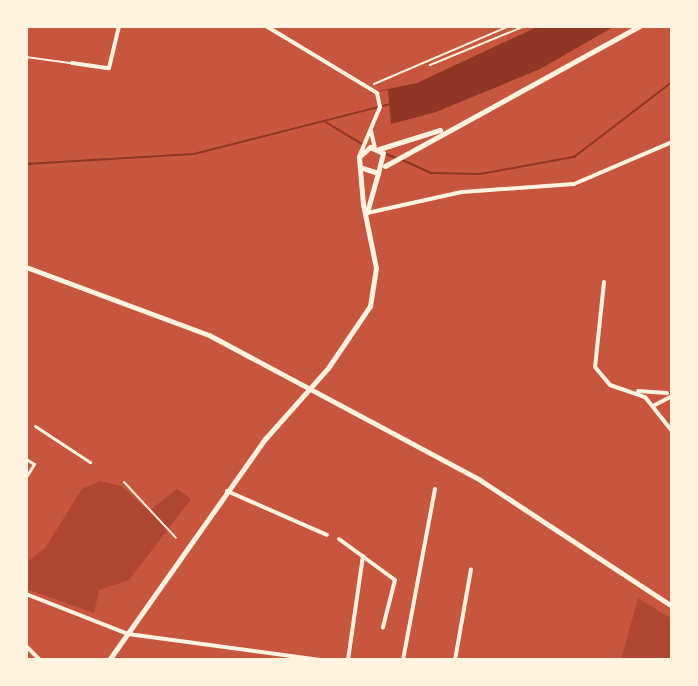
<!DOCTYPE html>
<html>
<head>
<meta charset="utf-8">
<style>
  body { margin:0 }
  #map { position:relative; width:698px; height:686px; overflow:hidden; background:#c8553d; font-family:Montserrat,sans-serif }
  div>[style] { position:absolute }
  .green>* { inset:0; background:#ae4732 }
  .water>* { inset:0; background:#8f3625 }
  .stream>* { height:2px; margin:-1px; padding:0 1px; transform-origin:1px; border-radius:1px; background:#8f3625 }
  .path>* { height:2px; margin:-1px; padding:0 1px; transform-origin:1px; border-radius:1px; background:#fff3e0 }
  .service>* { height:2px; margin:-1px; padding:0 1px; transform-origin:1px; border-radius:1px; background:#fff3e0 }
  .pedestrian>* { height:3px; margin:-1.5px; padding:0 1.5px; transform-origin:1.5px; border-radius:1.5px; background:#fff3e0 }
  .minor>* { height:4px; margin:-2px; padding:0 2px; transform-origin:2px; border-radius:2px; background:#fff3e0 }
  .tertiary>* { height:5px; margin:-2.5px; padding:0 2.5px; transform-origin:2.5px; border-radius:2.5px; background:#fff3e0 }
  .secondary>* { height:5px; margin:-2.5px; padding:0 2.5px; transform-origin:2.5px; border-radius:2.5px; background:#fff3e0 }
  span { translate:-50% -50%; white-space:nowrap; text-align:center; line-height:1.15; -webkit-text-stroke:8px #fff3e0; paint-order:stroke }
  .frame { position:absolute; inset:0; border:28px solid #fff3e0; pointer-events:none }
</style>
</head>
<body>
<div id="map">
  <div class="green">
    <i style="clip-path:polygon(100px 481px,121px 486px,149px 511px,177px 489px,191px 499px,129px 580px,99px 590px,94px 613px,26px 589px,26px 563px,45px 548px,82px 489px)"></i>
    <i style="clip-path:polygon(638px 598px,672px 619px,672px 660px,621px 660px)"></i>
  </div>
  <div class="water">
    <i style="clip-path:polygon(539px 26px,615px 26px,540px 69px,436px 112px,391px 124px,388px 90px,364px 94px,417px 83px)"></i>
  </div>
  <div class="stream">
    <i style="left:324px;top:121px;width:44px;rotate:31.2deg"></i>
    <i style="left:383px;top:153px;width:14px;rotate:21deg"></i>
    <i style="left:402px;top:160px;width:32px;rotate:24deg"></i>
    <i style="left:431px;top:173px;width:49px;rotate:1.2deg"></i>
    <i style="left:480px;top:174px;width:96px;rotate:-10.3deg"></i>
    <i style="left:574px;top:157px;width:123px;rotate:-37.4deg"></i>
    <i style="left:26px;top:164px;width:168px;rotate:-3.4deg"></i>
    <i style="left:194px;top:154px;width:202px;rotate:-14.3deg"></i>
  </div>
  <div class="path">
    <i style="left:430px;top:65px;width:103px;rotate:-22.3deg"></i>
    <i style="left:374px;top:84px;width:147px;rotate:-23.2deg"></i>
  </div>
  <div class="service">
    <i style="left:26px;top:57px;width:44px;rotate:7.8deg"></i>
    <i style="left:124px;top:482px;width:76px;rotate:47.1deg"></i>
  </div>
  <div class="pedestrian">
    <i style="left:35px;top:426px;width:66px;rotate:33.2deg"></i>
    <i style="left:26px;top:459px;width:9px;rotate:32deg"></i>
    <i style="left:34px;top:464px;width:15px;rotate:122deg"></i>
  </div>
  <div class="minor">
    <i style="left:266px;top:26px;width:130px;rotate:31.1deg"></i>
    <i style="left:377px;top:93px;width:14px;rotate:78deg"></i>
    <i style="left:380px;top:107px;width:54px;rotate:112.8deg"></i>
    <i style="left:72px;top:63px;width:37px;rotate:8deg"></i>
    <i style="left:109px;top:68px;width:43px;rotate:-76.6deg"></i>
    <i style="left:371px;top:131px;width:17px;rotate:77deg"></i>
    <i style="left:367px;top:213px;width:97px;rotate:-12.5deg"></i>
    <i style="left:462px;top:192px;width:112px;rotate:-4.1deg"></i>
    <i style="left:574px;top:184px;width:107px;rotate:-23.2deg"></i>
    <i style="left:604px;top:282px;width:85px;rotate:96deg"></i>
    <i style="left:595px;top:367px;width:23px;rotate:50deg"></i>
    <i style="left:610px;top:385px;width:37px;rotate:19deg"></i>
    <i style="left:645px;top:397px;width:43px;rotate:51.5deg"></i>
    <i style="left:638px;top:391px;width:29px;rotate:4deg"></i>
    <i style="left:653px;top:406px;width:21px;rotate:-28deg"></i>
    <i style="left:227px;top:491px;width:109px;rotate:23.7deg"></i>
    <i style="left:339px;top:539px;width:69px;rotate:36.2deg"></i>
    <i style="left:395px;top:580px;width:49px;rotate:104.3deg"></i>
    <i style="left:26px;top:594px;width:110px;rotate:21.4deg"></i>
    <i style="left:128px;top:634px;width:194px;rotate:7.7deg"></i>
    <i style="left:26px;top:646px;width:20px;rotate:45deg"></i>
    <i style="left:348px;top:660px;width:105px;rotate:-81.8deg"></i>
    <i style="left:403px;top:660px;width:174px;rotate:-79.4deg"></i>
    <i style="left:455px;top:660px;width:92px;rotate:-80deg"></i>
  </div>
  <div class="tertiary">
    <i style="left:379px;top:149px;width:64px;rotate:-17.3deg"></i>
    <i style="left:385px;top:166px;width:291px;rotate:-28.8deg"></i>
    <i style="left:367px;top:212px;width:41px;rotate:-74.2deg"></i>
    <i style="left:109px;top:660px;width:271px;rotate:-54.8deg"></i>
    <i style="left:265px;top:439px;width:95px;rotate:-48.4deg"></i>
    <i style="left:328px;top:368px;width:75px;rotate:-55.9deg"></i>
    <i style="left:370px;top:306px;width:38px;rotate:-81deg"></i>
    <i style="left:376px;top:268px;width:65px;rotate:-101.5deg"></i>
    <i style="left:363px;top:204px;width:47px;rotate:-94.9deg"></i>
    <i style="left:359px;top:157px;width:15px;rotate:-42deg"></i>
    <i style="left:370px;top:147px;width:14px;rotate:25deg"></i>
    <i style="left:383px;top:153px;width:21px;rotate:104deg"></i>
    <i style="left:378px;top:173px;width:19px;rotate:-162deg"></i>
  </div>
  <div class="secondary">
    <i style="left:26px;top:267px;width:195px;rotate:20.4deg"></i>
    <i style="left:209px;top:335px;width:307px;rotate:28.1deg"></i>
    <i style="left:480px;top:480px;width:230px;rotate:33.3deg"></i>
  </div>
  <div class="frame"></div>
</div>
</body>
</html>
